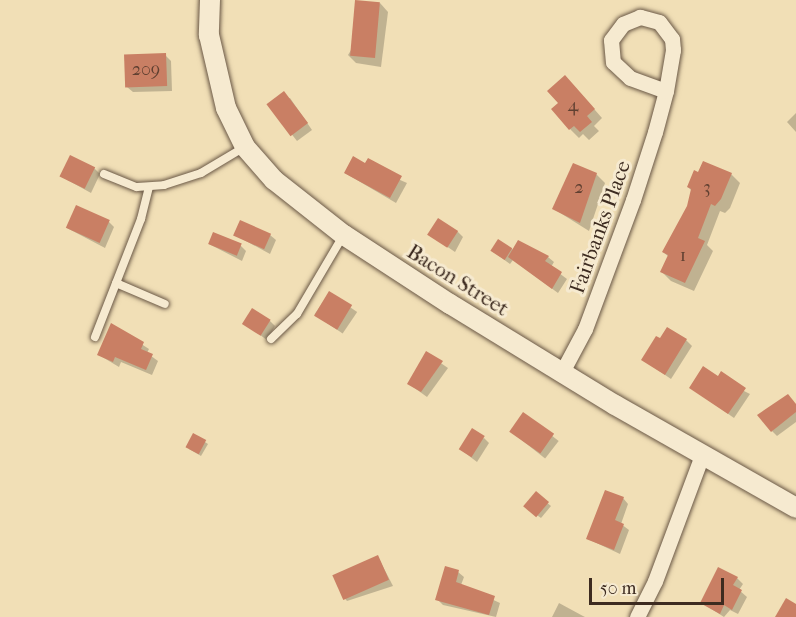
<!DOCTYPE html>
<html>
<head>
<meta charset="utf-8">
<style>
  body { margin:0 }
  #map { position:relative; width:796px; height:617px; overflow:hidden; background:#f1dfb6; font-family:"IM FELL French Canon",serif }
  div>[style] { position:absolute }
  .shadow>* { inset:0; background:#0003; transform-origin:0 0 }
  .building>* { inset:0; background:#c97f64; transform-origin:0 0 }
  .roads { filter:drop-shadow(0 0 2px #6a5846) drop-shadow(0 0 2px #6a5846) }
  .service>* { height:8px; margin:-4px; padding:0 4px; transform-origin:4px; border-radius:4px; background:#f6ead0 }
  .minor>* { height:15px; margin:-7.5px; padding:0 7.5px; transform-origin:7.5px; border-radius:7.5px; background:#f6ead0 }
  .tertiary>* { height:20px; margin:-10px; padding:0 10px; transform-origin:10px; border-radius:10px; background:#f6ead0 }
  span { translate:-50% -50%; white-space:nowrap; text-align:center; line-height:1.15; -webkit-text-stroke:6px #f6ead0; paint-order:stroke }
  .number-label { font-size:18px; color:#604031 }
  .number-label span { -webkit-text-stroke-width:0 }
  .street-label { font-size:21px; color:#3d2b20 }
  .scale { position:absolute; left:589px; top:578px; width:135px; height:27px; box-sizing:border-box; border:3px solid #3d2b20; border-top:0; padding-left:8px; font-size:18px; line-height:21px; white-space:nowrap; color:#3d2b20; -webkit-text-stroke:4px #f6ead0; paint-order:stroke }
</style>
</head>
<body>
<div id="map">
  <div class="shadow">
    <i style="clip-path:polygon(380px 3px,388px 12px,381px 67px,356px 63px,348px 55px)"></i>
    <i style="clip-path:polygon(165px 55px,171px 61px,172px 91px,133px 92px,127px 87px)"></i>
    <i style="clip-path:polygon(573px 85px,602px 118px,594px 126px,599px 131px,589px 140px,583px 134px,579px 138px,570px 129px,560px 103px)"></i>
    <i style="clip-path:polygon(290px 98px,312px 130px,297px 141px,268px 104px)"></i>
    <i style="clip-path:polygon(796px 113px,796px 132px,787px 122px)"></i>
    <i style="clip-path:polygon(366px 165px,407px 183px,396px 203px,345px 173px)"></i>
    <i style="clip-path:polygon(94px 168px,100px 174px,91px 193px,62px 177px)"></i>
    <i style="clip-path:polygon(596px 174px,605px 183px,589px 231px,554px 209px)"></i>
    <i style="clip-path:polygon(731px 174px,740px 183px,730px 208px,725px 213px,720px 211px,707px 245px,713px 251px,694px 291px,671px 281px,662px 272px,669px 257px,663px 252px,688px 206px,692px 191px,688px 187px)"></i>
    <i style="clip-path:polygon(109px 222px,114px 227px,105px 248px,67px 228px)"></i>
    <i style="clip-path:polygon(458px 232px,463px 237px,455px 252px,430px 235px)"></i>
    <i style="clip-path:polygon(235px 235px,270px 235px,276px 240px,270px 254px)"></i>
    <i style="clip-path:polygon(209px 244px,241px 246px,246px 251px,242px 261px)"></i>
    <i style="clip-path:polygon(511px 249px,548px 257px,554px 262px,551px 267px,567px 279px,558px 293px,513px 260px,510px 264px,492px 251px)"></i>
    <i style="left:329px;top:293px;width:34px;height:26px;rotate:34deg"></i>
    <i style="clip-path:polygon(270px 321px,275px 326px,267px 340px,244px 323px)"></i>
    <i style="clip-path:polygon(112px 325px,149px 349px,147px 353px,158px 361px,152px 375px,121px 362px,119px 367px,99px 355px)"></i>
    <i style="clip-path:polygon(686px 340px,692px 346px,671px 379px,643px 360px)"></i>
    <i style="clip-path:polygon(426px 353px,448px 368px,427px 397px,409px 384px)"></i>
    <i style="clip-path:polygon(718px 378px,750px 394px,734px 418px,691px 388px)"></i>
    <i style="clip-path:polygon(796px 405px,796px 422px,777px 436px,772px 431px)"></i>
    <i style="left:524px;top:414px;width:44px;height:22px;rotate:38deg"></i>
    <i style="clip-path:polygon(194px 435px,208px 444px,201px 456px,189px 449px)"></i>
    <i style="clip-path:polygon(484px 438px,489px 443px,477px 462px,460px 449px)"></i>
    <i style="clip-path:polygon(536px 494px,551px 506px,541px 518px,528px 509px)"></i>
    <i style="clip-path:polygon(623px 498px,628px 504px,621px 524px,629px 530px,620px 554px,588px 539px)"></i>
    <i style="clip-path:polygon(378px 557px,393px 586px,347px 601px,342px 595px)"></i>
    <i style="clip-path:polygon(458px 572px,464px 577px,461px 585px,500px 603px,496px 617px,443px 605px,437px 599px)"></i>
    <i style="clip-path:polygon(737px 578px,743px 584px,739px 590px,747px 597px,738px 614px,730px 610px,724px 617px,702px 603px)"></i>
    <i style="clip-path:polygon(559px 603px,583px 616px,585px 617px,552px 617px)"></i>
  </div>
  <div class="building">
    <i style="left:355px;top:0;width:25px;height:56px;rotate:5deg"></i>
    <i style="left:166px;top:53px;width:33px;height:42px;rotate:88deg"></i>
    <i style="clip-path:polygon(565px 75px,595px 109px,587px 116px,592px 122px,580px 132px,574px 126px,569px 130px,551px 109px,558px 103px,547px 91px)"></i>
    <i style="left:284px;top:91px;width:40px;height:22px;rotate:53deg"></i>
    <i style="left:70px;top:155px;width:28px;height:24px;rotate:26deg"></i>
    <i style="clip-path:polygon(353px 156px,365px 163px,368px 158px,402px 176px,390px 198px,344px 173px)"></i>
    <i style="clip-path:polygon(703px 161px,732px 173px,721px 199px,715px 206px,711px 204px,698px 238px,705px 241px,685px 283px,660px 272px,668px 255px,662px 252px,687px 206px,691px 189px,687px 187px,694px 170px,698px 172px)"></i>
    <i style="clip-path:polygon(573px 163px,597px 173px,580px 223px,552px 209px)"></i>
    <i style="left:76px;top:205px;width:37px;height:25px;rotate:24deg"></i>
    <i style="left:438px;top:218px;width:24px;height:20px;rotate:33deg"></i>
    <i style="left:240px;top:220px;width:34px;height:17px;rotate:24deg"></i>
    <i style="left:213px;top:232px;width:31px;height:13px;rotate:22deg"></i>
    <i style="left:498px;top:239px;width:17px;height:14px;rotate:33deg"></i>
    <i style="clip-path:polygon(518px 240px,549px 256px,545px 261px,562px 272px,552px 289px,508px 257px)"></i>
    <i style="left:329px;top:291px;width:27px;height:29px;rotate:31deg"></i>
    <i style="left:252px;top:308px;width:22px;height:19px;rotate:32deg"></i>
    <i style="clip-path:polygon(111px 323px,144px 342px,141px 349px,153px 354px,146px 370px,115px 357px,113px 362px,97px 355px)"></i>
    <i style="clip-path:polygon(667px 327px,687px 339px,665px 375px,641px 360px,656px 336px,660px 338px)"></i>
    <i style="clip-path:polygon(426px 351px,443px 361px,421px 392px,407px 384px)"></i>
    <i style="clip-path:polygon(703px 366px,718px 376px,721px 371px,746px 388px,728px 414px,689px 388px)"></i>
    <i style="clip-path:polygon(788px 394px,796px 404px,796px 412px,771px 432px,757px 415px)"></i>
    <i style="left:523px;top:412px;width:38px;height:24px;rotate:35deg"></i>
    <i style="left:472px;top:428px;width:15px;height:25px;rotate:32deg"></i>
    <i style="left:193px;top:433px;width:15px;height:16px;rotate:28deg"></i>
    <i style="clip-path:polygon(605px 490px,624px 497px,615px 520px,624px 524px,614px 550px,586px 539px)"></i>
    <i style="left:536px;top:491px;width:17px;height:20px;rotate:40deg"></i>
    <i style="left:378px;top:555px;width:27px;height:50px;rotate:66deg"></i>
    <i style="clip-path:polygon(445px 566px,459px 570px,456px 582px,495px 596px,489px 615px,435px 600px)"></i>
    <i style="clip-path:polygon(718px 567px,738px 577px,733px 585px,742px 590px,732px 610px,724px 605px,720px 614px,700px 603px)"></i>
    <i style="clip-path:polygon(786px 598px,796px 604px,796px 617px,775px 617px)"></i>
  </div>
  <div class="roads">
    <div class="service">
      <i style="left:104px;top:174px;width:35px;rotate:22deg"></i>
      <i style="left:137px;top:187px;width:27px;rotate:-4deg"></i>
      <i style="left:164px;top:185px;width:39px;rotate:-18deg"></i>
      <i style="left:201px;top:173px;width:49px;rotate:-30.8deg"></i>
      <i style="left:116px;top:283px;width:53px;rotate:23.2deg"></i>
      <i style="left:95px;top:337px;width:127px;rotate:-68.7deg"></i>
      <i style="left:141px;top:219px;width:33px;rotate:-76deg"></i>
      <i style="left:271px;top:339px;width:36px;rotate:-44deg"></i>
      <i style="left:297px;top:314px;width:91px;rotate:-59.5deg"></i>
    </div>
    <div class="minor">
      <i style="left:562px;top:372px;width:49px;rotate:-61.9deg"></i>
      <i style="left:585px;top:329px;width:138px;rotate:-69.6deg"></i>
      <i style="left:633px;top:200px;width:71px;rotate:-72.1deg"></i>
      <i style="left:655px;top:132px;width:42px;rotate:-75deg"></i>
      <i style="left:666px;top:91px;width:42px;rotate:-80.3deg"></i>
      <i style="left:673px;top:50px;width:11px;rotate:-95deg"></i>
      <i style="left:672px;top:39px;width:21px;rotate:-127deg"></i>
      <i style="left:659px;top:22px;width:20px;rotate:-165deg"></i>
      <i style="left:640px;top:17px;width:18px;rotate:158deg"></i>
      <i style="left:623px;top:24px;width:20px;rotate:127deg"></i>
      <i style="left:611px;top:40px;width:22px;rotate:85deg"></i>
      <i style="left:613px;top:62px;width:23px;rotate:43deg"></i>
      <i style="left:630px;top:78px;width:38px;rotate:20deg"></i>
      <i style="left:637px;top:617px;width:40px;rotate:-63.4deg"></i>
      <i style="left:655px;top:581px;width:134px;rotate:-69.5deg"></i>
    </div>
    <div class="tertiary">
      <i style="left:210px;top:0;width:35px;rotate:92deg"></i>
      <i style="left:209px;top:35px;width:75px;rotate:76.9deg"></i>
      <i style="left:226px;top:108px;width:43px;rotate:64deg"></i>
      <i style="left:245px;top:147px;width:44px;rotate:48.7deg"></i>
      <i style="left:274px;top:180px;width:89px;rotate:38.2deg"></i>
      <i style="left:344px;top:235px;width:126px;rotate:33.1deg"></i>
      <i style="left:450px;top:304px;width:193px;rotate:31.5deg"></i>
      <i style="left:615px;top:405px;width:208px;rotate:29.6deg"></i>
    </div>
  </div>
  <div class="number-label">
    <span style="left:146px;top:70px">209</span>
    <span style="left:573px;top:106px">4</span>
    <span style="left:579px;top:188px">2</span>
    <span style="left:707px;top:188px">3</span>
    <span style="left:683px;top:256px">1</span>
  </div>
  <div class="street-label">
    <span style="left:600px;top:227px;rotate:-70deg">Fairbanks Place</span>
    <span style="left:458px;top:280px;rotate:32deg">Bacon Street</span>
  </div>
  <div class="scale">50 m</div>
</div>
</body>
</html>
